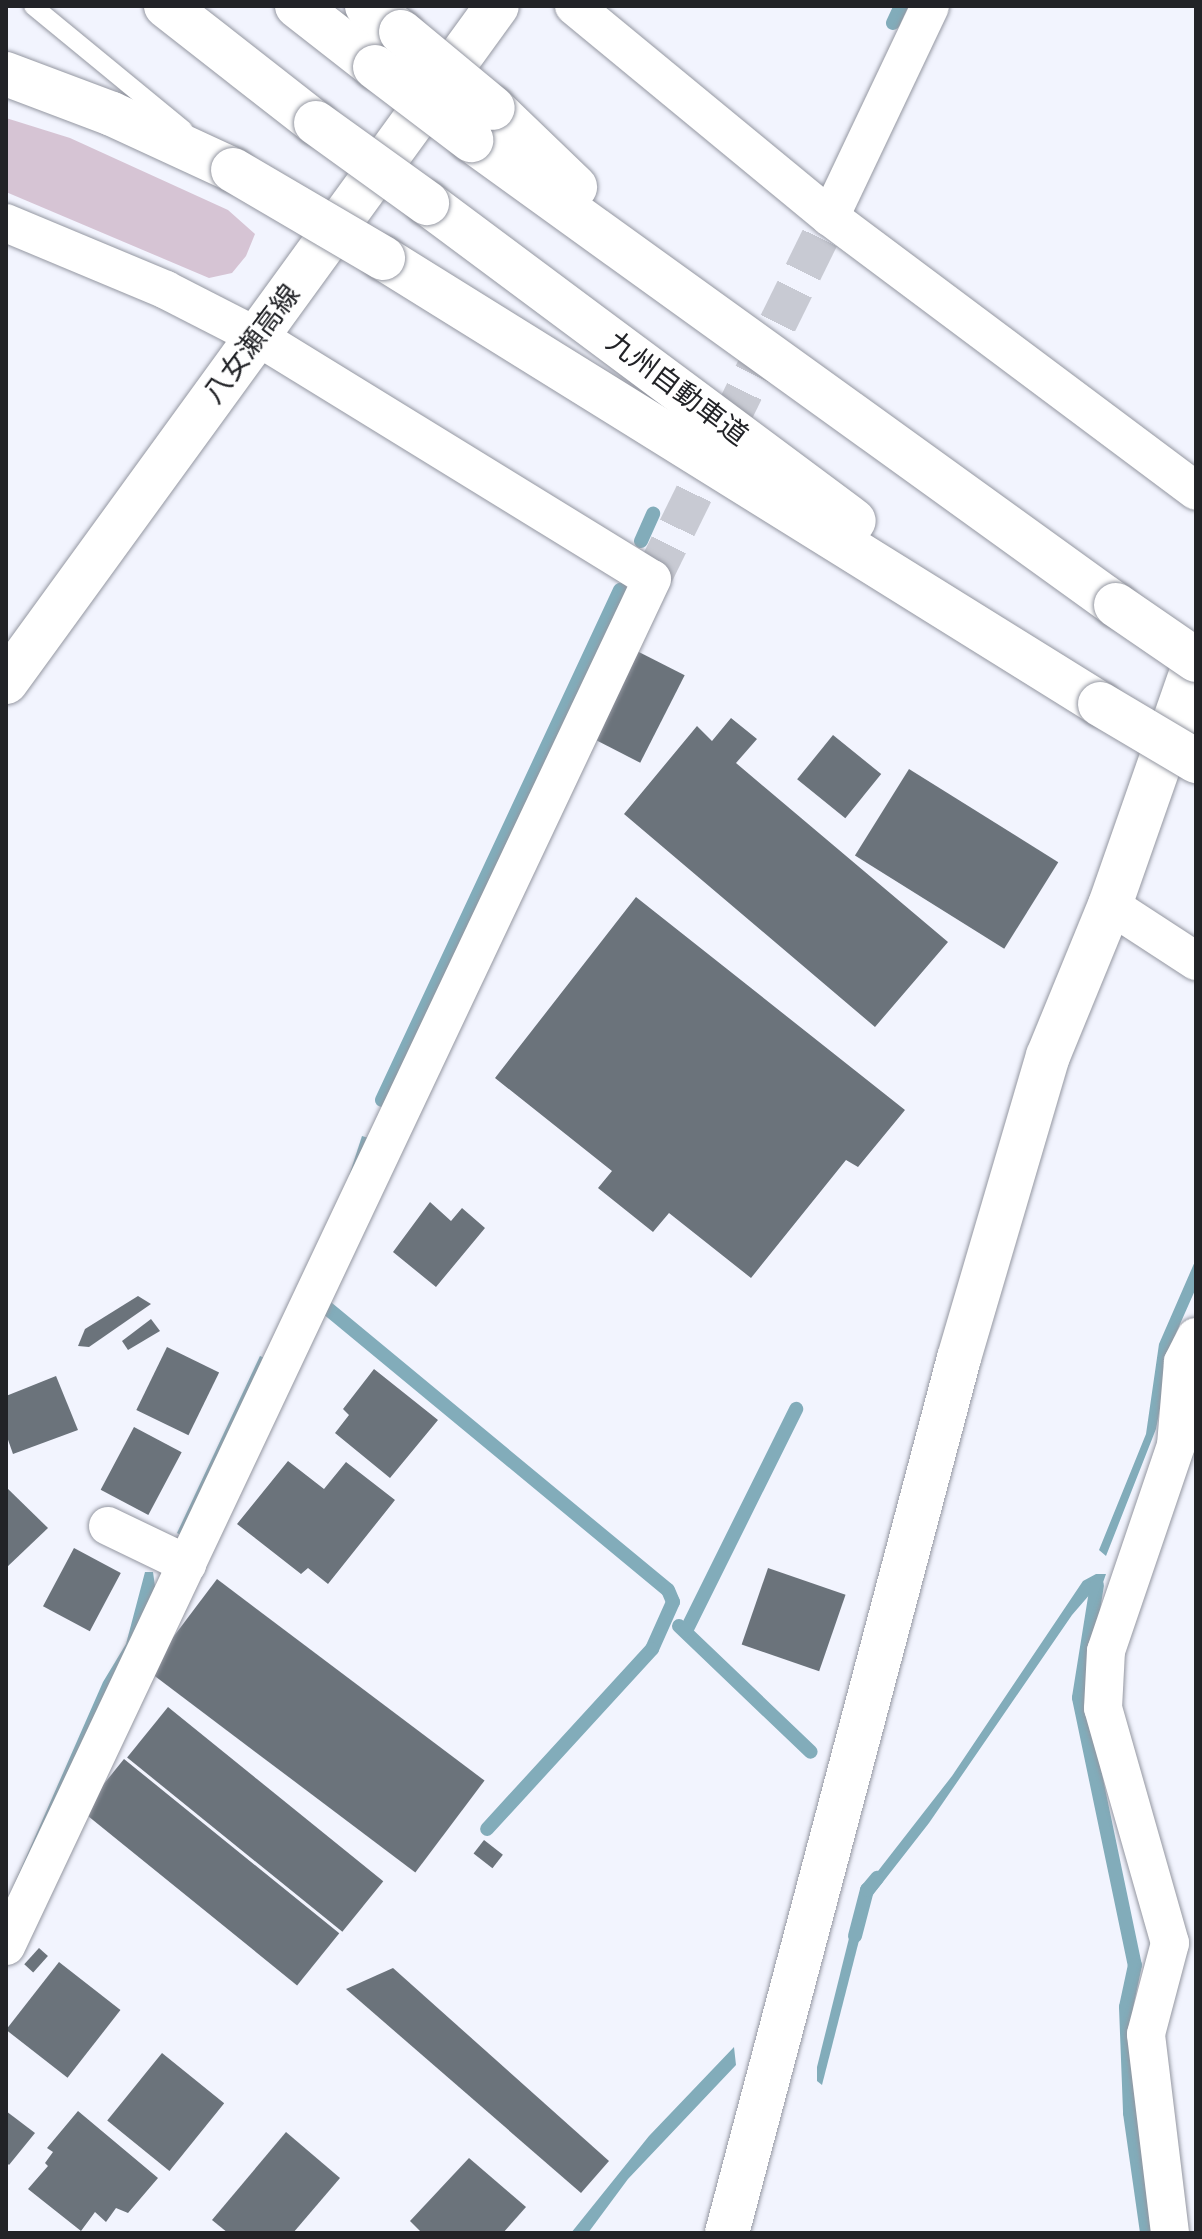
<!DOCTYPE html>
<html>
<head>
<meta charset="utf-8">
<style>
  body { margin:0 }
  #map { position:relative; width:1202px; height:2239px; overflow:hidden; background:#f2f4fe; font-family:"Roboto Condensed","Noto Sans JP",sans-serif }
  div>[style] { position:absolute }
  .green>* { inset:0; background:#d6c4d4 }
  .water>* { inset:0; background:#82acba; transform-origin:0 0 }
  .stream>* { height:14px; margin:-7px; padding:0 7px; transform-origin:7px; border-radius:7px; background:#82acba }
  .building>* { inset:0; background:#6b737b; transform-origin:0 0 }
  .street-tunnel>* { height:38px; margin-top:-19px; transform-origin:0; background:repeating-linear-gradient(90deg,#c8cad3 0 38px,transparent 0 57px) }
  .roads { filter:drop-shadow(0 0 2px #9497a1) drop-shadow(0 0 2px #9497a1) }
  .lane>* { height:18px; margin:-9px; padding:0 9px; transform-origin:9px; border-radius:9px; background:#fff }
  .street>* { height:38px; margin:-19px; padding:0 19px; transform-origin:19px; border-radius:19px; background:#fff }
  .secondary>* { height:44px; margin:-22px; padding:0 22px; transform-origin:22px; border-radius:22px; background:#fff }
  .primary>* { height:44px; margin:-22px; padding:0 22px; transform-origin:22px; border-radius:22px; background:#fff }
  .highway>* { height:44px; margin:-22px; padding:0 22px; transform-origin:22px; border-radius:22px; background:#fff }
  .bridges { filter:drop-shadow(0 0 2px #9497a1) drop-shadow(0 0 2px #9497a1) }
  .highway-bridge>* { height:44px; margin:-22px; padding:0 22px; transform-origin:22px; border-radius:22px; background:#fff }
  span { translate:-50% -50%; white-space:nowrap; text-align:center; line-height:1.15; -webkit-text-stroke:6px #fff; paint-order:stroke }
  .street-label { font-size:28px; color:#222327 }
  .frame { position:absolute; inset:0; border:8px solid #222327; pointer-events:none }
</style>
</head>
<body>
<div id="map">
  <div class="green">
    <i style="clip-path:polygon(6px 118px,70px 138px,228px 210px,255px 234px,246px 256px,232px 273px,209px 278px,6px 192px)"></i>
  </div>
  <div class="water">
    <i style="left:362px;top:1136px;width:9px;height:207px;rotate:18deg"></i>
    <i style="clip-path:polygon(1196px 1259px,1196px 1288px,1173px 1340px,1156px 1429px,1106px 1556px,1099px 1550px,1146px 1434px,1159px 1344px)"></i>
    <i style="clip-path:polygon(260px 1356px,269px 1360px,184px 1537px,177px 1533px)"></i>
    <i style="clip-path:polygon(145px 1572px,153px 1572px,156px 1593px,6px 1903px,103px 1682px,126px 1644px)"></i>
    <i style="clip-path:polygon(1096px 1574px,1106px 1574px,1099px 1594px,1091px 1593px,1072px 1615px,929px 1823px,872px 1896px,864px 1889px,952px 1776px,1083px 1581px)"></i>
    <i style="clip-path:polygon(855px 1914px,864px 1921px,822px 2085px,817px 2081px,817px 2067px)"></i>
    <i style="clip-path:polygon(734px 2047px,736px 2065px,628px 2179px,588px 2233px,571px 2233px,649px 2136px)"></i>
  </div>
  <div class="stream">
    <i style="left:893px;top:23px;width:19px;rotate:-65deg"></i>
    <i style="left:641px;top:541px;width:30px;rotate:-66deg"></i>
    <i style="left:382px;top:1100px;width:563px;rotate:-64.98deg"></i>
    <i style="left:327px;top:1308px;width:442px;rotate:39.6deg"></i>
    <i style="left:668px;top:1590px;width:13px;rotate:67deg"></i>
    <i style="left:673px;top:1602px;width:51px;rotate:114.1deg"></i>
    <i style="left:652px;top:1649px;width:244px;rotate:132.5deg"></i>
    <i style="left:1097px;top:1585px;width:114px;rotate:99.1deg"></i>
    <i style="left:1079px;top:1698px;width:273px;rotate:78.2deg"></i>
    <i style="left:1135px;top:1965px;width:43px;rotate:102.1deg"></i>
    <i style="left:1126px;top:2007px;width:106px;rotate:87.8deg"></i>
    <i style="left:1130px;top:2113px;width:121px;rotate:81.9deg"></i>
    <i style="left:679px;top:1626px;width:182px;rotate:43.7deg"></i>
    <i style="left:686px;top:1631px;width:248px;rotate:-63.6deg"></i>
    <i style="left:855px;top:1936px;width:48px;rotate:-75.4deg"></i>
    <i style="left:867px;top:1890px;width:16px;rotate:-50deg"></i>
  </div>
  <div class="building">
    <i style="left:633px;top:649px;width:58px;height:98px;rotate:27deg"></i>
    <i style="clip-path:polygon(731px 718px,757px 739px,736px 763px,948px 942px,875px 1027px,624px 814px,697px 726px,712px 741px)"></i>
    <i style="left:833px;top:735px;width:62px;height:57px;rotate:39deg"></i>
    <i style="left:909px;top:769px;width:176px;height:102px;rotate:32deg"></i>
    <i style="clip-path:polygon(636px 897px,905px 1110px,858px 1167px,846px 1160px,751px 1278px,669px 1213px,653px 1232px,598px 1188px,612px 1171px,495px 1078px)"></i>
    <i style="clip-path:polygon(430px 1202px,451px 1221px,462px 1208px,485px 1228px,436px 1287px,393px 1252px)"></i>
    <i style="clip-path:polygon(138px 1296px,151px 1304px,89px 1347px,78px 1346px,85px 1329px)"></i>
    <i style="clip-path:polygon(151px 1319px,160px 1331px,128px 1350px,122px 1341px)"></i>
    <i style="left:167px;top:1347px;width:58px;height:70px;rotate:26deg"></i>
    <i style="clip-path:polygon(374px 1369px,438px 1420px,390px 1478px,335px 1433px,349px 1415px,343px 1409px)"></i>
    <i style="clip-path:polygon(56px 1376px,78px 1430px,13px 1454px,6px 1434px,6px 1396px)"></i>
    <i style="left:134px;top:1427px;width:54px;height:71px;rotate:28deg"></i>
    <i style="clip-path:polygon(288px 1461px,324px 1489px,346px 1462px,395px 1500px,328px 1584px,308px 1568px,301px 1574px,237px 1524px)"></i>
    <i style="clip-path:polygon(6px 1487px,48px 1528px,6px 1568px)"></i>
    <i style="left:74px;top:1548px;width:53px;height:66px;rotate:28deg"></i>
    <i style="left:768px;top:1568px;width:82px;height:81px;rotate:19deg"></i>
    <i style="left:217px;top:1579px;width:335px;height:115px;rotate:37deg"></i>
    <i style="left:168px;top:1707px;width:277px;height:65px;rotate:39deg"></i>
    <i style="left:124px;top:1759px;width:277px;height:67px;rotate:39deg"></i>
    <i style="left:484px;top:1840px;width:24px;height:17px;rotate:38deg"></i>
    <i style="left:39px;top:1948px;width:12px;height:22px;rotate:42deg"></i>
    <i style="left:59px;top:1962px;width:78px;height:86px;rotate:38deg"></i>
    <i style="clip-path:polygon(393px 1968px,609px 2161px,581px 2193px,346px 1989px)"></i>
    <i style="left:162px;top:2053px;width:80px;height:87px;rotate:39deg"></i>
    <i style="clip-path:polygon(6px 2111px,35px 2133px,9px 2165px,6px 2162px)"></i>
    <i style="clip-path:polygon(78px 2111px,158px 2178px,128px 2213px,116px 2208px,106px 2222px,95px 2212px,81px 2231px,28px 2189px,48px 2166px,45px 2163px,53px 2152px,47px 2148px)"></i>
    <i style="clip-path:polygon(286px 2132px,340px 2178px,293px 2233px,228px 2233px,212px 2220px)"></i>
    <i style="clip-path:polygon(469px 2158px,526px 2207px,503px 2233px,422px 2233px,410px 2221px)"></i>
  </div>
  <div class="street-tunnel">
    <i style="left:652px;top:579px;width:403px;rotate:-63.8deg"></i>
  </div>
  <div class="roads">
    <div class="lane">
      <i style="left:33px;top:6px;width:195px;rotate:39.4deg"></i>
    </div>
    <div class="street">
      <i style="left:574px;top:6px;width:332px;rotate:39.5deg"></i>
      <i style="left:830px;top:217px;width:457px;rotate:36.8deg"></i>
      <i style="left:830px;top:217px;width:233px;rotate:-64.6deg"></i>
      <i style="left:6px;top:223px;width:173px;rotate:22.7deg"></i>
      <i style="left:166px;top:290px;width:103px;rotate:27.1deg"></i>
      <i style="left:258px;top:337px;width:462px;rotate:31.6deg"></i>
      <i style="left:652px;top:579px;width:1512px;rotate:115.29deg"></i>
      <i style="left:1110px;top:905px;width:103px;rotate:33.1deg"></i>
      <i style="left:108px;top:1526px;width:88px;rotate:25.7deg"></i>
      <i style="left:1170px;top:2233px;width:200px;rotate:-96.9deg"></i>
      <i style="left:1146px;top:2034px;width:94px;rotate:-75.2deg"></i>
      <i style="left:1170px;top:1943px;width:244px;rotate:-105.9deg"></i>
      <i style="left:1103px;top:1708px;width:57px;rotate:-87deg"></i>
      <i style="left:1106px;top:1651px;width:218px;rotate:-71.2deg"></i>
      <i style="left:1176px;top:1445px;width:83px;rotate:-85.2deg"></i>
      <i style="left:1183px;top:1362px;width:28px;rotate:-63deg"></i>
    </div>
    <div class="secondary">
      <i style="left:727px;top:2233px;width:905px;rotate:-75.15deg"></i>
      <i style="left:959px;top:1358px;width:315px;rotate:-73.6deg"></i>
      <i style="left:1048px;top:1056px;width:163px;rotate:-67.7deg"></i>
      <i style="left:1110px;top:905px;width:261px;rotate:-70.7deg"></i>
    </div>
    <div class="primary">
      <i style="left:6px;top:682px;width:835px;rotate:-54.01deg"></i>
    </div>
    <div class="highway">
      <i style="left:166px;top:6px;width:190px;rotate:38deg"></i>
      <i style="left:297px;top:6px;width:99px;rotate:38deg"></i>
      <i style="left:367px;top:6px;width:43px;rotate:37.4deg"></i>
      <i style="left:6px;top:74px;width:113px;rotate:20.7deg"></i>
      <i style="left:112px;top:114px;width:133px;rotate:24.8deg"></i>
      <i style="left:493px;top:108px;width:114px;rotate:43.9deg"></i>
      <i style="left:471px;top:140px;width:795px;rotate:35.79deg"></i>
      <i style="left:427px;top:203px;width:532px;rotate:36.68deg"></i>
      <i style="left:383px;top:258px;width:844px;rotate:31.88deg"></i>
    </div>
  </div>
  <div class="bridges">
    <div class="highway-bridge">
      <i style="left:401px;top:32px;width:119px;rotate:39.6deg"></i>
      <i style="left:375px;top:67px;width:121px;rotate:37.2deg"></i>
      <i style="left:316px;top:123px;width:137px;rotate:35.8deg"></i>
      <i style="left:233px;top:170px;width:174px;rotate:30.4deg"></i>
      <i style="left:1116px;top:605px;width:97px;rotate:34.5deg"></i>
      <i style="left:1100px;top:704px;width:112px;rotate:30.7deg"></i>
    </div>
  </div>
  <div class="street-label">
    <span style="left:252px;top:344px;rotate:-53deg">八女瀬高線</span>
    <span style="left:677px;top:389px;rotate:37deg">九州自動車道</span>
  </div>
  <div class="frame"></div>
</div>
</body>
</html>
